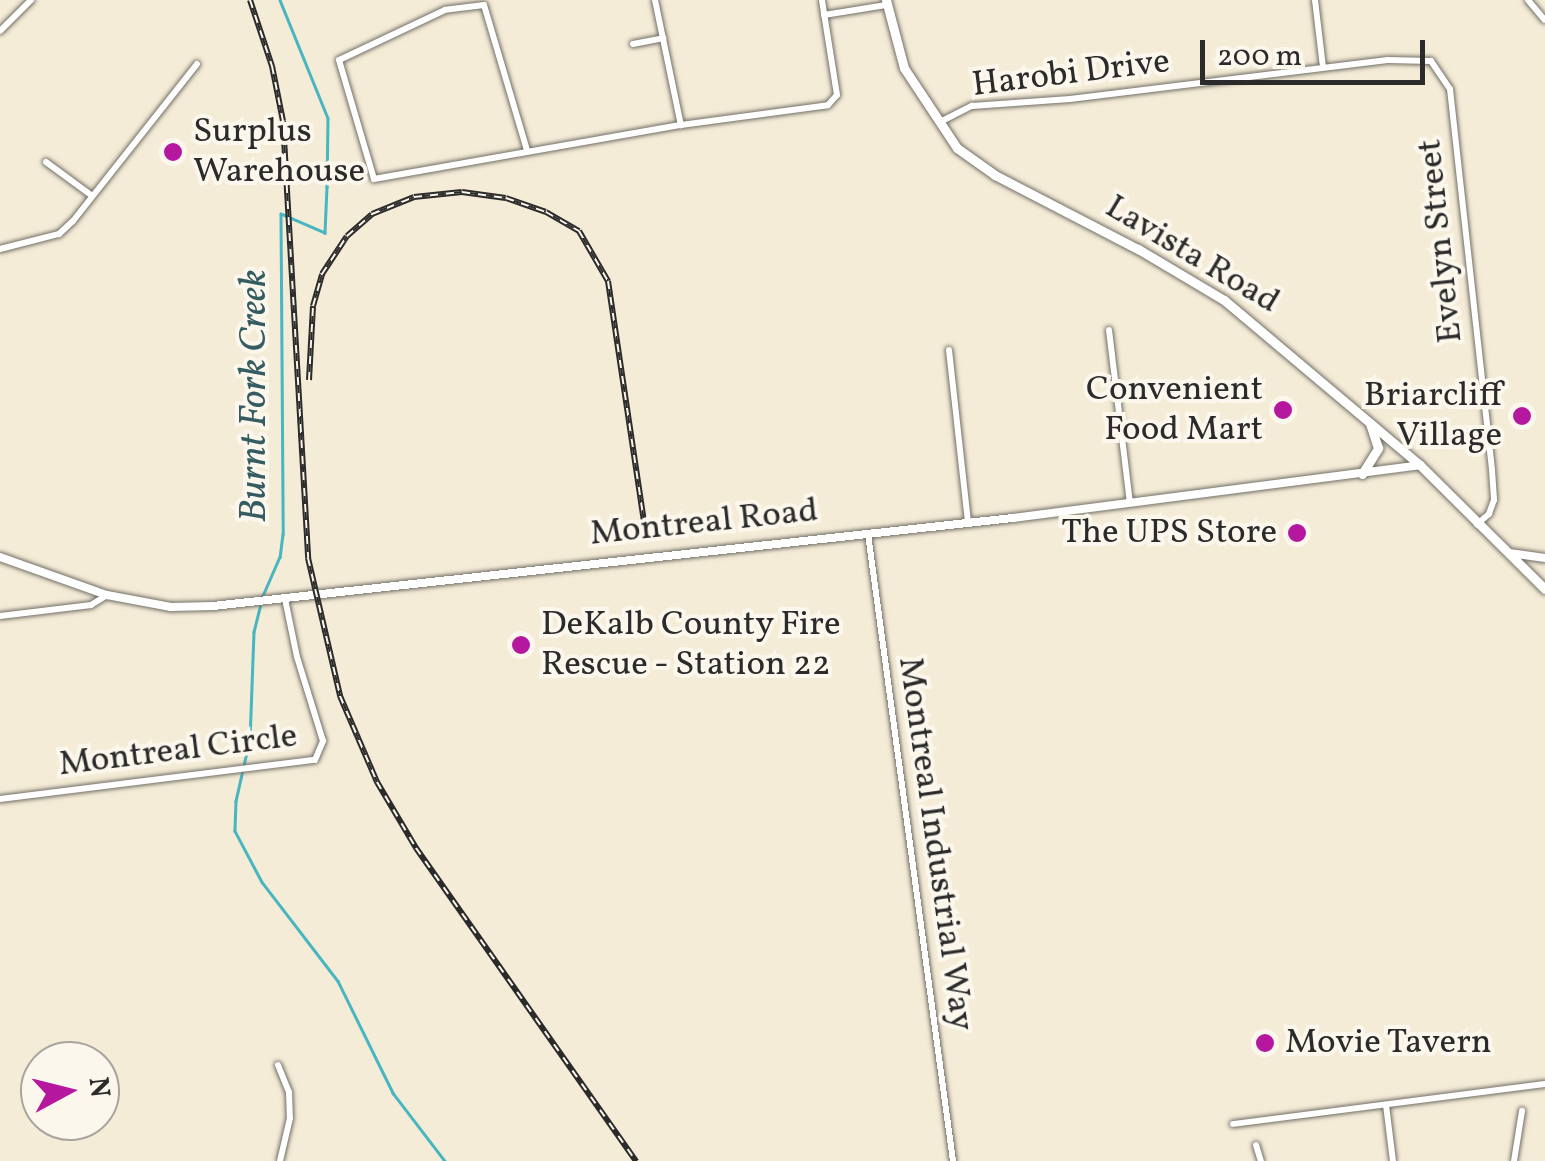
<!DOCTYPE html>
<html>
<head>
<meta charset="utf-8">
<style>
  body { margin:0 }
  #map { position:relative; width:1545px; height:1161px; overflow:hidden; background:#f5ecd7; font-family:Vollkorn,serif }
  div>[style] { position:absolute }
  .stream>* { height:2.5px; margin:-1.25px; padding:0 1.25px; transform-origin:1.25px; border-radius:1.25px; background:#47b6c1 }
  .roads { filter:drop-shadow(0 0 2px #726f67) drop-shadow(0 0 2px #726f67) }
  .minor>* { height:6px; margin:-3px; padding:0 3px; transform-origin:3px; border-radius:3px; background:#fff }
  .tertiary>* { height:8px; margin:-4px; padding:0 4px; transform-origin:4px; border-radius:4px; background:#fff }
  .secondary>* { height:9px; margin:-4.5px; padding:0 4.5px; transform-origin:4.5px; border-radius:4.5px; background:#fff }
  .rail>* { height:6px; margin-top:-3px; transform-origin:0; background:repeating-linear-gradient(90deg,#fbf7ec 0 8px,#2b2b2b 0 16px); box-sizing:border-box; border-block:2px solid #2b2b2b }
  .dots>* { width:28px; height:28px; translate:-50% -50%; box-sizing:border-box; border:5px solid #fbf7ec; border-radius:50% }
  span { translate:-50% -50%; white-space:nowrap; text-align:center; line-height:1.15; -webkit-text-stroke:8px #fbf7ec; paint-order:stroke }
  .street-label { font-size:35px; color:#2b2b2b }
  .poi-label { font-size:35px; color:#2b2b2b }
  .left { translate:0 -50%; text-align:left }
  .right { translate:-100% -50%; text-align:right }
  .water-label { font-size:38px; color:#355c60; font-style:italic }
  .north { position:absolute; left:20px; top:1041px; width:100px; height:100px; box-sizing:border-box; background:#fbf7ec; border:2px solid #a8a59f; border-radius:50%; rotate:83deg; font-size:28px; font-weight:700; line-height:40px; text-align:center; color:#2b2b2b }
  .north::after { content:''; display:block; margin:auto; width:35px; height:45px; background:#b5179e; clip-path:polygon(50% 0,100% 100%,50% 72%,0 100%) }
  .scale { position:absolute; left:1200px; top:40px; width:225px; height:45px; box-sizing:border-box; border:5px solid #2b2b2b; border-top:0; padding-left:12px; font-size:30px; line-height:35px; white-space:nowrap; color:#2b2b2b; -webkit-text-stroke:8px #fbf7ec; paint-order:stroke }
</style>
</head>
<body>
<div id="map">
  <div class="stream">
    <i style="left:280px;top:0;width:127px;rotate:67.9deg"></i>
    <i style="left:328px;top:118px;width:69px;rotate:90.8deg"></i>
    <i style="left:327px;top:187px;width:46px;rotate:92.5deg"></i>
    <i style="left:325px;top:233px;width:48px;rotate:-156.6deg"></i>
    <i style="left:281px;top:214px;width:320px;rotate:89.6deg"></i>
    <i style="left:283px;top:534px;width:23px;rotate:97deg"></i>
    <i style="left:280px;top:557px;width:43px;rotate:113.6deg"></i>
    <i style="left:263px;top:596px;width:37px;rotate:104deg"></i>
    <i style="left:254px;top:632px;width:107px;rotate:92.1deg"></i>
    <i style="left:250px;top:739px;width:64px;rotate:102.7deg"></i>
    <i style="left:236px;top:801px;width:30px;rotate:92deg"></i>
    <i style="left:235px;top:831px;width:58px;rotate:62.1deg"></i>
    <i style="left:262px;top:882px;width:125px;rotate:52.5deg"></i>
    <i style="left:338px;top:981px;width:125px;rotate:63.8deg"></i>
    <i style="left:393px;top:1093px;width:86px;rotate:52.6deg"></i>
  </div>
  <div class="roads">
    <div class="minor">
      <i style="left:655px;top:0;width:128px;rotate:78.3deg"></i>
      <i style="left:1315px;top:0;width:67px;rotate:83.2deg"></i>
      <i style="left:1528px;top:0;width:26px;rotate:50deg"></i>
      <i style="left:484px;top:5px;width:39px;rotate:173deg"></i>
      <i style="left:445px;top:10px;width:117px;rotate:154.7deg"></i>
      <i style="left:339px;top:60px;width:124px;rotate:73.6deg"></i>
      <i style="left:374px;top:179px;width:312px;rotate:-10deg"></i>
      <i style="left:681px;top:125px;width:148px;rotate:-7.7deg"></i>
      <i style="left:828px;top:105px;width:13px;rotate:-48deg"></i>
      <i style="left:837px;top:95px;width:96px;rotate:-99deg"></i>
      <i style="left:484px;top:5px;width:151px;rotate:73.5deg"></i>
      <i style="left:824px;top:15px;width:63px;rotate:-9.2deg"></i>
      <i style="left:0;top:31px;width:44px;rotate:-45deg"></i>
      <i style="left:633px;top:44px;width:31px;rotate:-11deg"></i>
      <i style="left:940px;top:122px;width:36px;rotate:-27deg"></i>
      <i style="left:972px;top:106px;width:98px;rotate:-4.1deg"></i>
      <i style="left:1070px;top:99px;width:320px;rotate:-7deg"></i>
      <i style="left:1388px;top:60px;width:43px;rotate:1.3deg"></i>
      <i style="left:1431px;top:61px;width:34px;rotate:56deg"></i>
      <i style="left:1450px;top:89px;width:383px;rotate:83.7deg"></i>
      <i style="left:1492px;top:470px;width:30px;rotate:86deg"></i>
      <i style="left:1494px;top:500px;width:15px;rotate:110deg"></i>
      <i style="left:1489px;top:514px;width:16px;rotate:140deg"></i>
      <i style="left:46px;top:162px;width:56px;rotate:36.3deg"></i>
      <i style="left:0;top:249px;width:61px;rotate:-14.3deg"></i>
      <i style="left:59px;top:234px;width:19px;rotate:-43deg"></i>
      <i style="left:73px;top:221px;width:200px;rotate:-51.7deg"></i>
      <i style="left:1109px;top:330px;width:174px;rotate:83.1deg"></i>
      <i style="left:949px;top:350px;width:174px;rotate:83.7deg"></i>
      <i style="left:868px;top:534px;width:633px;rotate:82.28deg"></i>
      <i style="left:0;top:616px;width:92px;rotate:-6.9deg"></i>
      <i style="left:91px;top:605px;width:19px;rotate:-32deg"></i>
      <i style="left:0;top:799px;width:317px;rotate:-7.1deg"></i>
      <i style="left:315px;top:760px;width:21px;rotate:-67deg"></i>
      <i style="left:323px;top:741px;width:88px;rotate:-107.2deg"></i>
      <i style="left:297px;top:657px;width:59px;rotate:-101.7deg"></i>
      <i style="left:278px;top:1065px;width:29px;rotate:68deg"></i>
      <i style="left:289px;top:1092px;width:26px;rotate:88deg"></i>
      <i style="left:290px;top:1118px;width:44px;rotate:103.1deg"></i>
      <i style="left:1386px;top:1105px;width:56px;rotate:82.9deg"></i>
      <i style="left:1233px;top:1124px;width:315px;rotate:-7.3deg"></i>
      <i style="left:1256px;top:1145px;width:17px;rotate:73deg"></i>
      <i style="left:1514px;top:1161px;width:51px;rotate:-80.9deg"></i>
    </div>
    <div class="tertiary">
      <i style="left:1510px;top:553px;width:35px;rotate:8deg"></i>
      <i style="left:0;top:557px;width:114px;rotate:19.6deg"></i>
      <i style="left:107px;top:595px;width:65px;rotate:10.6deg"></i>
      <i style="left:171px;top:607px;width:42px;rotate:-1.4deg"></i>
      <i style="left:213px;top:606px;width:805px;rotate:-6.28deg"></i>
      <i style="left:1013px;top:518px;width:410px;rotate:-7.4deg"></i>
    </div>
    <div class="secondary">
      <i style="left:886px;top:0;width:70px;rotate:75.2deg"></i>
      <i style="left:904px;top:68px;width:96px;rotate:56.5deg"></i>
      <i style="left:957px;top:148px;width:47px;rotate:35.4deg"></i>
      <i style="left:995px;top:175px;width:161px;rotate:27.4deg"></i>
      <i style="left:1138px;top:249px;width:100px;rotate:30.7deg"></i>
      <i style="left:1224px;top:300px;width:256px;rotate:40.1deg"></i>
      <i style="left:1420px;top:465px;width:176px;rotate:44.8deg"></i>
      <i style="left:1362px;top:474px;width:31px;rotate:-58deg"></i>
      <i style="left:1378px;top:448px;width:26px;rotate:-108deg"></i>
    </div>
  </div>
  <div class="rail">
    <i style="left:250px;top:0;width:70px;rotate:71.6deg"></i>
    <i style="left:272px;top:66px;width:56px;rotate:78.7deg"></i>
    <i style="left:283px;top:121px;width:438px;rotate:86.7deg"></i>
    <i style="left:308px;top:558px;width:142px;rotate:76.9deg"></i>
    <i style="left:340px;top:696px;width:94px;rotate:66.7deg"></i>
    <i style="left:377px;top:782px;width:77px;rotate:59.4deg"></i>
    <i style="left:416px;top:848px;width:383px;rotate:54.9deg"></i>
    <i style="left:309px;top:380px;width:74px;rotate:-86.9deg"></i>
    <i style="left:313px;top:306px;width:33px;rotate:-74deg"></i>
    <i style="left:322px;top:274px;width:45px;rotate:-56.7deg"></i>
    <i style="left:347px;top:236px;width:33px;rotate:-41deg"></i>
    <i style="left:372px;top:214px;width:45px;rotate:-22deg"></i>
    <i style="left:414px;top:197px;width:48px;rotate:-5.9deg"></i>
    <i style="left:462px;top:192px;width:44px;rotate:7.8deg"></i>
    <i style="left:506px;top:198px;width:42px;rotate:19.3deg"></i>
    <i style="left:546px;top:212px;width:38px;rotate:30deg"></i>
    <i style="left:579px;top:231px;width:58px;rotate:59.9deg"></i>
    <i style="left:608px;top:281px;width:257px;rotate:81.5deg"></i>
  </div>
  <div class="dots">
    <i style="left:173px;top:152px;background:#b5179e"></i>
    <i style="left:1283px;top:410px;background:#b5179e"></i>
    <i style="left:1522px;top:416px;background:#b5179e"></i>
    <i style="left:1297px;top:533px;background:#b5179e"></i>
    <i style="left:521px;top:645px;background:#b5179e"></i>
    <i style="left:1265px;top:1043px;background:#b5179e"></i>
  </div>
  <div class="street-label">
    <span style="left:1071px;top:74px;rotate:-7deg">Harobi Drive</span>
    <span style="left:1441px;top:241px;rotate:-96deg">Evelyn Street</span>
    <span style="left:1192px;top:255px;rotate:31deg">Lavista Road</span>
    <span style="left:704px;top:523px;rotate:-6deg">Montreal Road</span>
    <span style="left:178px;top:751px;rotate:-7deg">Montreal Circle</span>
    <span style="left:935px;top:844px;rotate:82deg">Montreal Industrial Way</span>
  </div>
  <div class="poi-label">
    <span class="left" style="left:193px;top:152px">Surplus<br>Warehouse</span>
    <span class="right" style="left:1263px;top:410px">Convenient<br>Food Mart</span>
    <span class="right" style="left:1502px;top:416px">Briarcliff<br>Village</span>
    <span class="right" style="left:1277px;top:533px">The UPS Store</span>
    <span class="left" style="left:541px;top:645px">DeKalb County Fire<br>Rescue - Station 22</span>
    <span class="left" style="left:1285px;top:1043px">Movie Tavern</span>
  </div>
  <div class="water-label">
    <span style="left:256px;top:396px;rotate:-90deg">Burnt Fork Creek</span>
  </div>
  <div class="north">N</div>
  <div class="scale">200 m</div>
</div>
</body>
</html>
